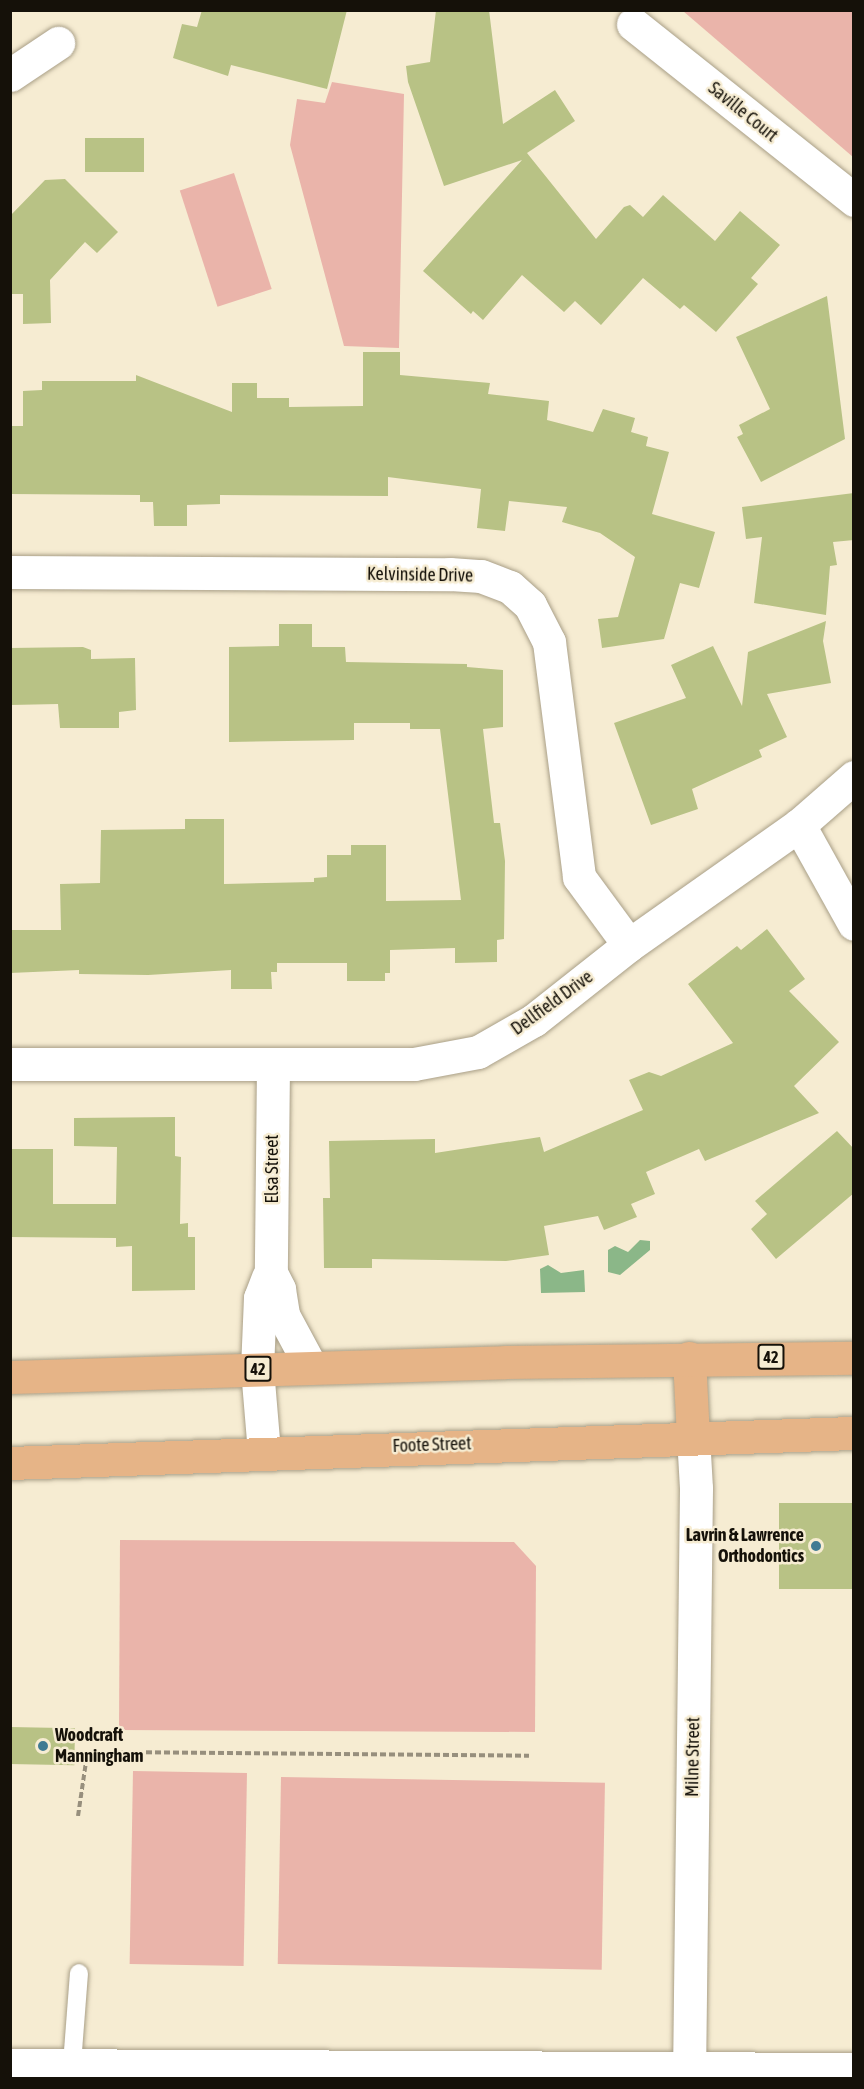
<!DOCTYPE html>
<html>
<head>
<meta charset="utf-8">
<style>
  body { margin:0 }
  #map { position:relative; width:864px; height:2089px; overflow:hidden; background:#f6ecd2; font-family:"Asap Condensed",sans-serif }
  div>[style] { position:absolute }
  .green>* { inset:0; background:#eab4aa; transform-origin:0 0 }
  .water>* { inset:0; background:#8bb788 }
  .building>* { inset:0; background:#b8c285; transform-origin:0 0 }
  .path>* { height:4px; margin-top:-2px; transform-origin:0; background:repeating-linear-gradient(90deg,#978f7d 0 6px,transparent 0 9px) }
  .roads { filter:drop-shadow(0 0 2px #a99f87) drop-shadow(0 0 2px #a99f87) }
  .service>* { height:18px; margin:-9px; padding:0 9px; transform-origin:9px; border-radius:9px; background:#fff }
  .minor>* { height:33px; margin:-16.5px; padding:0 16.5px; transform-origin:16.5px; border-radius:16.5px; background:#fff }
  .primary>* { height:33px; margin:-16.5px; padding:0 16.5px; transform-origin:16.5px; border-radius:16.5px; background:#e6b487 }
  .dots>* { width:16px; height:16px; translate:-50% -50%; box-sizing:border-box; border:3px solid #f6ecd2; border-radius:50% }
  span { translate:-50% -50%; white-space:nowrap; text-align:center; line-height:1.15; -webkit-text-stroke:5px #f6ecd2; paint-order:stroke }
  .shield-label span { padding:2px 4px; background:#f6ecd2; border:2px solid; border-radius:4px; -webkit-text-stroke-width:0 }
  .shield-label { font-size:16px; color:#151109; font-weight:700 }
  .street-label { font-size:18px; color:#151109 }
  .poi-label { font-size:18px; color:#151109; font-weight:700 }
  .right { translate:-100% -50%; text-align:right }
  .left { translate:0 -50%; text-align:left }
  .frame { position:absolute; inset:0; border:12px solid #151109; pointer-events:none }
</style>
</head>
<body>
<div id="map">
  <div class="green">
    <i style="clip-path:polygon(683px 11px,853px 11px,853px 157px)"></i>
    <i style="clip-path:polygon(332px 82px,404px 94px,399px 348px,344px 346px,290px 145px,297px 99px,325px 103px)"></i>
    <i style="left:234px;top:173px;width:122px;height:57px;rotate:72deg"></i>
    <i style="clip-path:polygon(120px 1540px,514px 1542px,536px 1566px,535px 1732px,119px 1730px)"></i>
    <i style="left:133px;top:1771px;width:114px;height:193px;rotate:1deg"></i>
    <i style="left:281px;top:1777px;width:324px;height:187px;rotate:1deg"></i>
  </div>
  <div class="water">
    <i style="clip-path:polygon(640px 1240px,650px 1241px,650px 1250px,620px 1275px,608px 1272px,608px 1250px,615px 1246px,628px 1252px)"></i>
    <i style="clip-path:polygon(548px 1265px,561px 1273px,584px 1270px,585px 1292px,541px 1293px,540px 1269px)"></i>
  </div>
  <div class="building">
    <i style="clip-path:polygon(202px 10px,347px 10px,327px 89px,231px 65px,228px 76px,173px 58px,182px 24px,197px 27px)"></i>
    <i style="clip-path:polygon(436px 10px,489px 10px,503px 124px,555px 90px,575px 121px,527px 153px,596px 239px,624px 207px,630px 205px,643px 217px,663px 195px,715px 241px,740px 211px,780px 245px,751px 278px,758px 284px,716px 332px,684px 305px,680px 309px,643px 278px,601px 325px,575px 301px,564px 312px,522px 275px,483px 320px,473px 311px,471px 314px,423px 271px,522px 160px,444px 186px,408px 82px,406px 66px,430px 62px)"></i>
    <i style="left:85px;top:138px;width:59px;height:34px"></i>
    <i style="clip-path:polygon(65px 179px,118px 232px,97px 253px,85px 242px,50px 280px,51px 323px,23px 324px,23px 294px,10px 294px,10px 216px,45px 180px)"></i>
    <i style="clip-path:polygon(827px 296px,845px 439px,761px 482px,737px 437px,743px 434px,739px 425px,770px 409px,736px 337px)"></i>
    <i style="clip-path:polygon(363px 352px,400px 352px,400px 375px,490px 383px,488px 394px,549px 401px,547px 420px,593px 432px,603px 409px,635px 418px,631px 432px,648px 437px,646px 446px,669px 452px,652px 514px,715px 532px,699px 588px,680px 583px,664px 639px,602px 648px,598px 619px,618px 617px,635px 557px,600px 533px,562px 522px,567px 507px,509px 501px,505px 531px,477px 528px,481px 489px,388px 477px,388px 496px,220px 495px,220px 504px,187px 505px,187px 526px,154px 526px,153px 502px,140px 502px,140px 495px,10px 494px,10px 426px,23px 426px,23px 391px,42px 390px,42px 381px,136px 381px,136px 375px,232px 412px,232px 383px,257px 383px,257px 398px,289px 398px,289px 407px,363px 406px)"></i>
    <i style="clip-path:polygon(854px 493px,854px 540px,833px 542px,837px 565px,830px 566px,826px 615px,754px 603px,762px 537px,746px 539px,742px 507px)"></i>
    <i style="clip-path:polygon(826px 621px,823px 641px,831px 683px,767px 694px,787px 737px,759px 750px,762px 757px,692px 789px,698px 809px,651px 825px,614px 723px,686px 698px,671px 665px,713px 646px,742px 706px,748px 652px)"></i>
    <i style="clip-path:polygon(279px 624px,312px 624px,312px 647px,345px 647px,346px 662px,467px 664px,467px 667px,503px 670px,503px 727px,483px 729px,494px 823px,500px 823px,505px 861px,504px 939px,497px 940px,497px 962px,455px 963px,455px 948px,390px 950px,390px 973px,385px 973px,385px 981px,347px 981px,347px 963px,277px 963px,277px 972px,271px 972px,272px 989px,231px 989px,231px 970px,148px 975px,79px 974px,79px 970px,10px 973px,10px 930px,61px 930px,60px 884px,100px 883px,101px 830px,185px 829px,185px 819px,224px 819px,224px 884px,314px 882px,314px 878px,327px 877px,327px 855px,351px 855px,351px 845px,386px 845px,386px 901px,461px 900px,440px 729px,410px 729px,410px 723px,354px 723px,354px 740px,229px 742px,229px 647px,279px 646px)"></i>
    <i style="clip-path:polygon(83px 647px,91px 650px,91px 659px,135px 658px,136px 710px,119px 712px,119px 728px,60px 728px,58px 704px,10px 705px,10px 648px)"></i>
    <i style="clip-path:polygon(767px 929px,805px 979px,789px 991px,839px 1042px,794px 1086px,819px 1113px,705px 1161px,699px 1149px,646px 1172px,655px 1194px,631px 1204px,637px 1217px,604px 1230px,598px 1216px,544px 1226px,549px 1255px,506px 1261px,372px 1259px,372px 1268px,324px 1268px,323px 1198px,330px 1198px,329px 1141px,435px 1139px,435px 1153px,540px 1137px,544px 1152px,643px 1110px,629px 1080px,649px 1072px,661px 1076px,733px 1043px,688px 984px,737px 946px,741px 950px)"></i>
    <i style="clip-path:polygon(175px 1117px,175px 1156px,181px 1157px,180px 1224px,188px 1223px,188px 1237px,195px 1237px,195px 1290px,132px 1291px,132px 1246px,116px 1247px,116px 1238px,10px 1237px,10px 1149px,53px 1149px,53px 1204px,116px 1204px,117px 1147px,74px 1146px,74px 1118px)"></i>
    <i style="clip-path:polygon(837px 1131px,854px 1149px,854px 1193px,776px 1259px,751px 1229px,767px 1214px,755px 1201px)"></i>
    <i style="left:854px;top:1503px;width:86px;height:75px;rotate:90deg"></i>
    <i style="left:10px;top:1727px;width:65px;height:37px;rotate:1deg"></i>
  </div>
  <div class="path">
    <i style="left:78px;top:1816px;width:55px;rotate:-81.6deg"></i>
    <i style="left:86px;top:1762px;width:26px;rotate:-23deg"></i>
    <i style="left:110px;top:1752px;width:419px;rotate:0.5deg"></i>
  </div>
  <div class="roads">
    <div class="service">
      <i style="left:72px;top:2064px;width:91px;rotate:-85.6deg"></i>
    </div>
    <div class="minor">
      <i style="left:633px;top:24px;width:283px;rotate:38.5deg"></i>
      <i style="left:10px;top:75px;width:58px;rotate:-33.7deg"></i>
      <i style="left:10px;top:572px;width:440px;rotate:0.3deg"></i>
      <i style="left:450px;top:574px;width:31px;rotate:4deg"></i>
      <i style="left:481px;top:576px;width:31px;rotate:21deg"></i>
      <i style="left:510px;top:587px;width:27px;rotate:42deg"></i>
      <i style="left:530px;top:605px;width:42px;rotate:62.8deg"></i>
      <i style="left:549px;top:642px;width:237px;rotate:82.7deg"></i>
      <i style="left:579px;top:877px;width:84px;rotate:53.7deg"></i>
      <i style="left:799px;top:825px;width:113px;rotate:60.9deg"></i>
      <i style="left:10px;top:1064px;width:404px"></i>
      <i style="left:414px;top:1064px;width:65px;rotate:-10.6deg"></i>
      <i style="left:478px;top:1052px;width:64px;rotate:-29.7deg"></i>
      <i style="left:534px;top:1020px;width:121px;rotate:-38.3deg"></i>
      <i style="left:629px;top:945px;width:208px;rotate:-35.2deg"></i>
      <i style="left:799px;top:825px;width:73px;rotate:-41.1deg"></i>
      <i style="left:273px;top:1065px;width:208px;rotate:90.6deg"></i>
      <i style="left:271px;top:1273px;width:18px;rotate:63deg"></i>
      <i style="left:279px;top:1289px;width:26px;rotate:81deg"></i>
      <i style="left:283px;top:1315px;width:59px;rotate:61.7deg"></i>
      <i style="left:264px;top:1452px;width:83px;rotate:-94.8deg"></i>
      <i style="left:257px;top:1369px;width:71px;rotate:-87.6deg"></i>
      <i style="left:260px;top:1298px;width:22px;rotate:-69deg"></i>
      <i style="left:10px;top:2065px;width:844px;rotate:0.27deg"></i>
      <i style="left:689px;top:2078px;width:590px;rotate:-89.32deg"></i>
      <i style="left:696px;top:1488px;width:52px;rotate:-93.3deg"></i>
    </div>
    <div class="primary">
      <i style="left:689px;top:1358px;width:78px;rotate:87.1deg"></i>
      <i style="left:10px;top:1377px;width:495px;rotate:-1.7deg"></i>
      <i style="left:505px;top:1362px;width:349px;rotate:-0.7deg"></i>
      <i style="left:10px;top:1463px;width:845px;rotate:-2.04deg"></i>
    </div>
  </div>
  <div class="dots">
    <i style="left:816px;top:1546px;background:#407b93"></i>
    <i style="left:43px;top:1746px;background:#407b93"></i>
  </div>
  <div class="shield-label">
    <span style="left:771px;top:1357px">42</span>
    <span style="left:258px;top:1369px">42</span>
  </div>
  <div class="street-label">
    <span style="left:743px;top:112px;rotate:39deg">Saville Court</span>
    <span style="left:420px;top:575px;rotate:1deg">Kelvinside Drive</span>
    <span style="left:552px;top:1003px;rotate:-36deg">Dellfield Drive</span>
    <span style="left:272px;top:1169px;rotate:-90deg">Elsa Street</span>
    <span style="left:432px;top:1445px;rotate:-2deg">Foote Street</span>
    <span style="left:693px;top:1757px;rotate:-89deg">Milne Street</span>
  </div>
  <div class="poi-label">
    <span class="right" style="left:804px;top:1546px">Lavrin &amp; Lawrence<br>Orthodontics</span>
    <span class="left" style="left:55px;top:1746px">Woodcraft<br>Manningham</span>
  </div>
  <div class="frame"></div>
</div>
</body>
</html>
